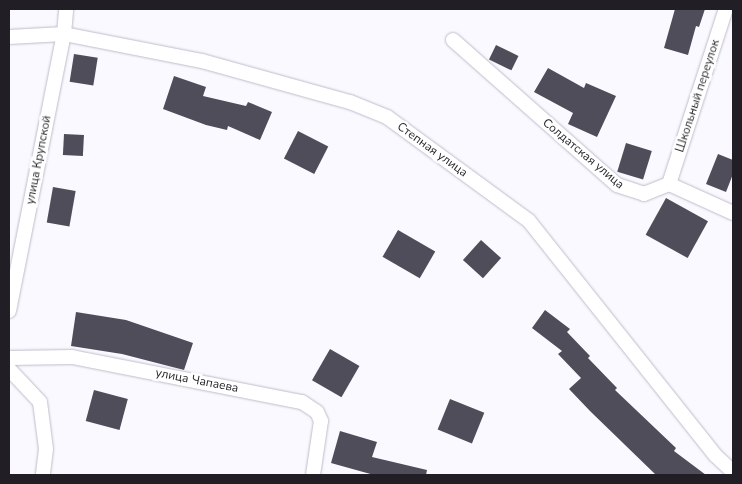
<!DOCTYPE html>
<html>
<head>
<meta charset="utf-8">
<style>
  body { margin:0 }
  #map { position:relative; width:742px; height:484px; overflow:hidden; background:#faf9ff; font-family:"Nunito Sans",sans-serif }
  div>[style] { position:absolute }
  .building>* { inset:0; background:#504d5a; transform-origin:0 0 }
  .roads { filter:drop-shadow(0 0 1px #bfbccb) drop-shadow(0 0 1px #bfbccb) }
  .street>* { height:14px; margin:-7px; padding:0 7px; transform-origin:7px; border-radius:7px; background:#fff }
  span { translate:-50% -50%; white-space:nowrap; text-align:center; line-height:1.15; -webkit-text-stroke:5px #fff; paint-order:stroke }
  .street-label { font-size:12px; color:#211f25 }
  .frame { position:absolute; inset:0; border:10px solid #211f25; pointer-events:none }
</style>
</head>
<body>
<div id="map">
  <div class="building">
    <i style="clip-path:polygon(675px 9px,705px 9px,699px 27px,696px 26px,688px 55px,664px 48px)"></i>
    <i style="left:496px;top:45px;width:25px;height:16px;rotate:26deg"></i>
    <i style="left:74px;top:54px;width:24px;height:28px;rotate:9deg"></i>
    <i style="clip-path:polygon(548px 68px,584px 88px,586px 83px,616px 96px,597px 137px,568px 124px,573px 113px,534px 92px)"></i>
    <i style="clip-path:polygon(174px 76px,206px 87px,203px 96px,246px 106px,248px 102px,272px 112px,260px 140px,228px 126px,227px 130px,206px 125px,163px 109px)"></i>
    <i style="left:298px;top:131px;width:34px;height:31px;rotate:27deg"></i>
    <i style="left:64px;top:134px;width:20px;height:21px;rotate:3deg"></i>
    <i style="left:626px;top:143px;width:27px;height:30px;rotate:17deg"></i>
    <i style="clip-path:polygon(718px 154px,733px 160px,733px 174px,726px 192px,706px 184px)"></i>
    <i style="left:53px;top:187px;width:23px;height:36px;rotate:10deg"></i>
    <i style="left:666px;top:198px;width:48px;height:42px;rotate:29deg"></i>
    <i style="left:398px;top:230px;width:43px;height:31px;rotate:30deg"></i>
    <i style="left:481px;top:240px;width:27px;height:27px;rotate:42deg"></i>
    <i style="clip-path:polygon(545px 310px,570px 329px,567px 332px,590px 356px,588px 358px,617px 388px,615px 390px,676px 448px,674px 451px,706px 475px,656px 475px,590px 411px,569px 389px,581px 378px,558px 354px,562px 351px,532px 328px)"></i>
    <i style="clip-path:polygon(76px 312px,126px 320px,193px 343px,184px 370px,122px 354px,71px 346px)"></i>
    <i style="left:330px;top:349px;width:34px;height:36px;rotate:30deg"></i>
    <i style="left:94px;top:390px;width:35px;height:32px;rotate:15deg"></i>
    <i style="left:450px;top:399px;width:37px;height:33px;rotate:22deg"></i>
    <i style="clip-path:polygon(340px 431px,377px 442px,372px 457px,427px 470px,426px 475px,374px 475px,331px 463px)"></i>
  </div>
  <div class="roads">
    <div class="street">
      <i style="left:9px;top:37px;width:55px;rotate:-3.1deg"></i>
      <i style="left:64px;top:34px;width:141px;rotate:11.1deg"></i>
      <i style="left:202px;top:61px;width:154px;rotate:15.5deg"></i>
      <i style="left:350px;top:102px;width:40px;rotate:22deg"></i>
      <i style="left:387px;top:117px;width:176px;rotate:36.2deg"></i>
      <i style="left:529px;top:221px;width:300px;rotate:51.5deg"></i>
      <i style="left:716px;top:456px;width:23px;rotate:43deg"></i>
      <i style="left:453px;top:40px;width:219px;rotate:41.5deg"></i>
      <i style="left:617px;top:185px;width:28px;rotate:18deg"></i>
      <i style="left:644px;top:194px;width:27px;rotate:-22deg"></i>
      <i style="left:669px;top:184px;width:70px;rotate:24.4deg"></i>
      <i style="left:669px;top:184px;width:184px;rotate:-72deg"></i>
      <i style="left:9px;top:311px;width:282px;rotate:-78.8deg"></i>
      <i style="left:64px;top:34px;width:25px;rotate:-85deg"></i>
      <i style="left:9px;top:358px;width:63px;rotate:-0.9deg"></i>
      <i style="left:72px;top:357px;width:234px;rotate:11.1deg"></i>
      <i style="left:302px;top:402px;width:18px;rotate:34deg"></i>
      <i style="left:317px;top:412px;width:10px;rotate:66deg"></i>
      <i style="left:321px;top:421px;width:55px;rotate:98.4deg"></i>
      <i style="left:9px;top:369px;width:45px;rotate:46.8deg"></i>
      <i style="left:40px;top:402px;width:47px;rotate:82.7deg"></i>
      <i style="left:46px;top:449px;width:26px;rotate:97deg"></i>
    </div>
  </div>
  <div class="street-label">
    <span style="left:698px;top:96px;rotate:-72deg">Школьный переулок</span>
    <span style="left:432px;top:150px;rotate:36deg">Степная улица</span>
    <span style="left:583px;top:154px;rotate:40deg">Солдатская улица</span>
    <span style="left:39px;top:160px;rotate:-79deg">улица Крупской</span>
    <span style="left:197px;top:381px;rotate:11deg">улица Чапаева</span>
  </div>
  <div class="frame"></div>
</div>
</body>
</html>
